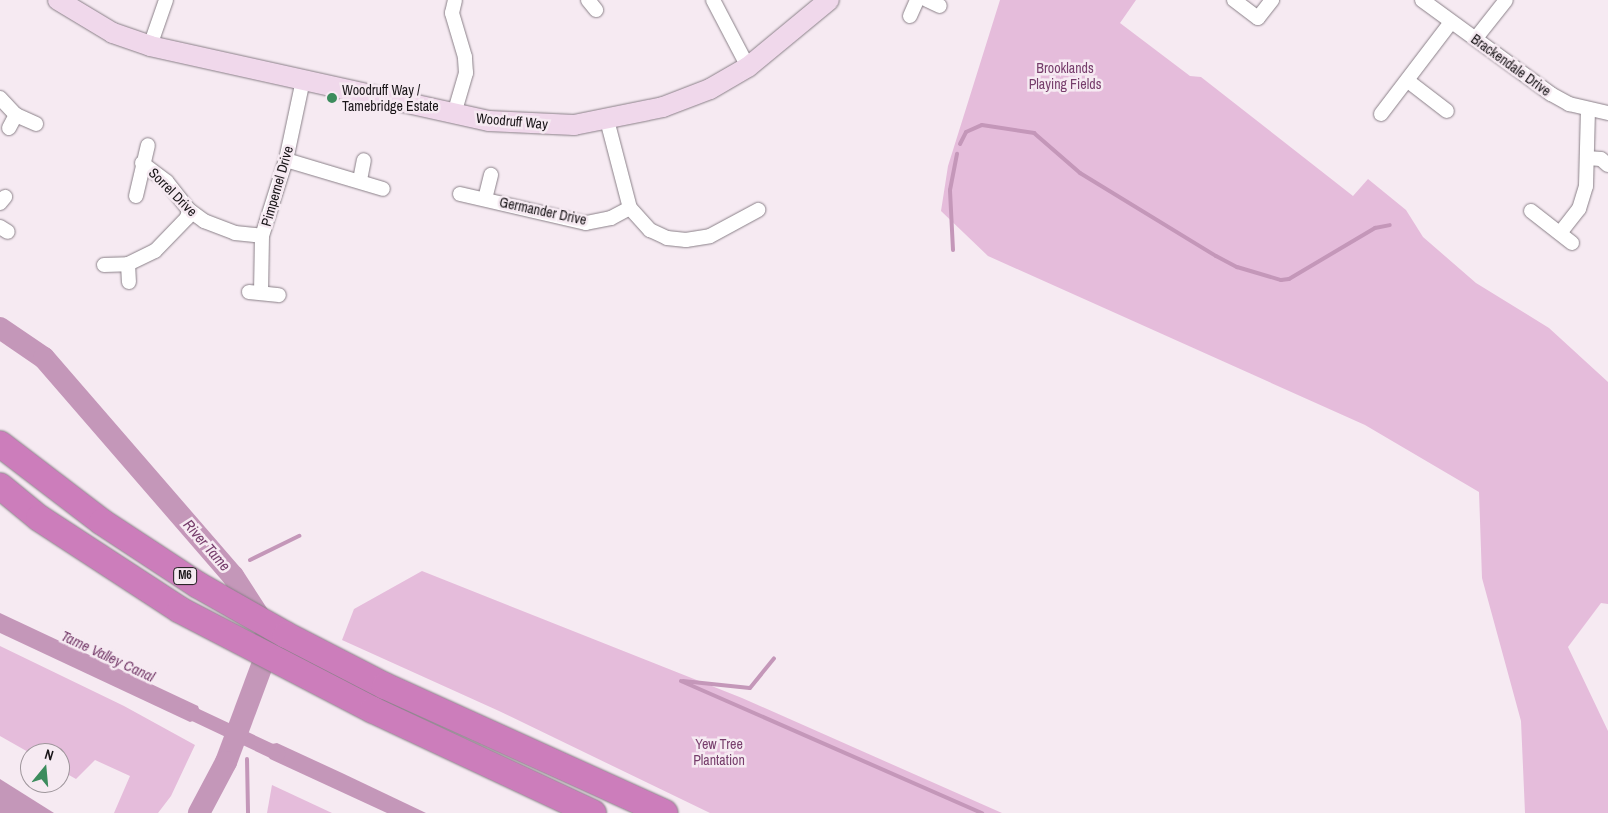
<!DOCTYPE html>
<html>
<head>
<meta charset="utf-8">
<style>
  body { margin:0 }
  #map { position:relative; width:1608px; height:813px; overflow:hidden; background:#f6eaf2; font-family:"Archivo Narrow",sans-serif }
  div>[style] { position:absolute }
  .green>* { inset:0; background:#e5bcdb }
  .water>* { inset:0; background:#c497b9 }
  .stream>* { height:4px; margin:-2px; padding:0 2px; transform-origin:2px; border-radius:2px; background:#c497b9 }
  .canal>* { height:14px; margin:-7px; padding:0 7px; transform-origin:7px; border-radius:7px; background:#c497b9 }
  .river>* { height:22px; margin:-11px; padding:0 11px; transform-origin:11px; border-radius:11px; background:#c497b9 }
  .roads { filter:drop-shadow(0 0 1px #8a8088) drop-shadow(0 0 1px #8a8088) }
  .street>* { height:14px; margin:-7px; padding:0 7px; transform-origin:7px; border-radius:7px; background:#fff }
  .secondary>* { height:20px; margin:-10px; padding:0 10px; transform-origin:10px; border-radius:10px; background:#f0d8eb }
  .highway>* { height:26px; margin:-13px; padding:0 13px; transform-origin:13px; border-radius:13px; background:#cc7dbb }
  .dots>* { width:14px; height:14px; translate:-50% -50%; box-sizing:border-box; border:2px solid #f6eaf2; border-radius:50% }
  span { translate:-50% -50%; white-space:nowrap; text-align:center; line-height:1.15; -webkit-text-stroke:5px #f6eaf2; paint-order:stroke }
  .shield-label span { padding:1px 4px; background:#f6eaf2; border:1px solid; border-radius:4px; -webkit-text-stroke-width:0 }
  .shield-label { font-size:12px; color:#1a1619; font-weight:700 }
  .street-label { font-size:14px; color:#1a1619 }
  .park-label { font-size:14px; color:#773e6c }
  .poi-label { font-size:14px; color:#1a1619 }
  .left { translate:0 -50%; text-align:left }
  .water-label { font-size:15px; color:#773e6c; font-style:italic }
  .north { position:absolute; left:20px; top:743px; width:50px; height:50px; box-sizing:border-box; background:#f6eaf2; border:1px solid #9e959b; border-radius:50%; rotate:17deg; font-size:14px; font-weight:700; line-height:20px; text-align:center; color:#1a1619 }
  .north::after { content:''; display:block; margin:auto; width:18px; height:22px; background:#3c8c5d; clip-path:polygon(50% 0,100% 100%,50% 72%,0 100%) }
</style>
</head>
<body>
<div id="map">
  <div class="green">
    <i style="clip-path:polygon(1000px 0,1136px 0,1120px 23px,1190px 76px,1201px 77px,1353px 196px,1368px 179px,1406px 210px,1423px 237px,1476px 283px,1549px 328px,1608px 382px,1608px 604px,1601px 603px,1568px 647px,1608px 731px,1608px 813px,1525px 813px,1521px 721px,1482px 578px,1479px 492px,1365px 425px,988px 256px,941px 211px,948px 166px)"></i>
    <i style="clip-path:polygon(422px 571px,742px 698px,1002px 813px,710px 813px,499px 711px,342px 640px,354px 609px)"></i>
    <i style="clip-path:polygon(0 646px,124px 706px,195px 745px,171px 796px,158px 813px,114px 813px,130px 776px,95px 760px,76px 779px,60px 770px,60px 753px,30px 753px,0 736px)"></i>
    <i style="clip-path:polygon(272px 785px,332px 813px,267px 813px)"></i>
  </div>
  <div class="water">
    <i style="clip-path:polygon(0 613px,198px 706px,202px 718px,190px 722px,0 633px)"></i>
    <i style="clip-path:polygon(277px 743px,342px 773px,426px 813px,387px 813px,270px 759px,261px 746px)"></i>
    <i style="clip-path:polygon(0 779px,54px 813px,0 813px)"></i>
  </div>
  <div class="stream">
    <i style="left:960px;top:144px;width:13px;rotate:-63deg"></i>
    <i style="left:966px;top:132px;width:17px;rotate:-24deg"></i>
    <i style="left:982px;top:125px;width:53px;rotate:8.7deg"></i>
    <i style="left:1034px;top:133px;width:61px;rotate:41deg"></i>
    <i style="left:1080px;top:173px;width:159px;rotate:31.4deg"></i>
    <i style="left:1216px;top:256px;width:24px;rotate:28deg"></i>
    <i style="left:1237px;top:267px;width:46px;rotate:16.5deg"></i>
    <i style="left:1281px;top:280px;width:8px;rotate:-7deg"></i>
    <i style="left:1289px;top:279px;width:100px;rotate:-30.7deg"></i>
    <i style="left:1375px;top:228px;width:15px;rotate:-11deg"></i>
    <i style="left:953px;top:250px;width:60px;rotate:-92.9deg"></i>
    <i style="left:950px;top:190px;width:37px;rotate:-79deg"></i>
    <i style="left:250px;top:560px;width:55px;rotate:-26.1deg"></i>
    <i style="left:681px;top:681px;width:329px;rotate:23.7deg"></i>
    <i style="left:683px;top:681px;width:67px;rotate:6deg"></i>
    <i style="left:750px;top:688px;width:38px;rotate:-51deg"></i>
    <i style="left:247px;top:759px;width:54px;rotate:88.9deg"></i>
  </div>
  <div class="canal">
    <i style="left:187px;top:711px;width:101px;rotate:25.3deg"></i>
  </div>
  <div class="river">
    <i style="left:0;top:328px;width:53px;rotate:34.3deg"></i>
    <i style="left:44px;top:358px;width:289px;rotate:49.1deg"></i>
    <i style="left:233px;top:576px;width:61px;rotate:57.1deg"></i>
    <i style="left:266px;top:627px;width:33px;rotate:93deg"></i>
    <i style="left:264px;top:660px;width:109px;rotate:110.4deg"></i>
    <i style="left:226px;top:762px;width:58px;rotate:117.9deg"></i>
  </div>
  <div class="roads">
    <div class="street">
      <i style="left:588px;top:0;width:13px;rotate:51deg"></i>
      <i style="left:713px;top:0;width:76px;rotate:62.4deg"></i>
      <i style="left:927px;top:0;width:14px;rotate:25deg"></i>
      <i style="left:1234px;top:0;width:30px;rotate:37deg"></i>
      <i style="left:1258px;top:18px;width:23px;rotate:-52deg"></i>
      <i style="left:1422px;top:0;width:160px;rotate:36.1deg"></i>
      <i style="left:1551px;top:94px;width:21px;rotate:29deg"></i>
      <i style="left:1569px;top:104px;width:40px;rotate:13deg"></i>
      <i style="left:910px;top:16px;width:17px;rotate:-66deg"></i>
      <i style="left:1476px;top:38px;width:48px;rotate:-51.7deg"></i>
      <i style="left:150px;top:46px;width:49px;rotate:-70.8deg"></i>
      <i style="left:1408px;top:81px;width:49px;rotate:37.6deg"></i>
      <i style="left:0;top:98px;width:23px;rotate:47deg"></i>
      <i style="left:16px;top:115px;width:22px;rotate:24deg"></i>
      <i style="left:454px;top:114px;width:43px;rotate:-73.7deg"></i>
      <i style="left:466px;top:73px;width:16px;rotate:-94deg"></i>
      <i style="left:465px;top:57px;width:46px;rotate:-106.5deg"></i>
      <i style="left:452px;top:13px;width:13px;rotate:-77deg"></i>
      <i style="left:1381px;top:114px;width:116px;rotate:-52.7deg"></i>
      <i style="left:607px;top:120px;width:91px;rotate:75.4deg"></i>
      <i style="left:630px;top:208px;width:30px;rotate:48deg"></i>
      <i style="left:650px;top:230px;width:19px;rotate:25deg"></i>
      <i style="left:667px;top:238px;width:19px;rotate:6deg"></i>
      <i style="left:686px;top:240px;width:24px;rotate:-9deg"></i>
      <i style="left:710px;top:236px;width:55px;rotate:-28.4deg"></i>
      <i style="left:9px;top:128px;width:15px;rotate:-62deg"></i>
      <i style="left:1587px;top:158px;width:14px;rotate:4deg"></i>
      <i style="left:1601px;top:159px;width:9px;rotate:41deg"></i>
      <i style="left:286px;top:160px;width:101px;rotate:16.6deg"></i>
      <i style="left:142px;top:163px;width:31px;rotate:37deg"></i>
      <i style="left:167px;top:182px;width:36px;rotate:52deg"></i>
      <i style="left:189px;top:210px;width:19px;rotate:36deg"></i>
      <i style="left:204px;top:221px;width:33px;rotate:21deg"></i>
      <i style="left:235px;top:233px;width:27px;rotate:6deg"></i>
      <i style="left:360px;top:180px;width:20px;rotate:-79deg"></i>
      <i style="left:460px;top:194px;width:129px;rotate:13deg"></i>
      <i style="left:586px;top:223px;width:25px;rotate:-11deg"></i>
      <i style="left:611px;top:218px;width:21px;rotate:-28deg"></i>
      <i style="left:136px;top:196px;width:52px;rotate:-76.8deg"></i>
      <i style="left:485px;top:199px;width:25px;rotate:-76deg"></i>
      <i style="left:0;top:203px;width:8px;rotate:-50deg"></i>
      <i style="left:1531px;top:211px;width:52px;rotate:38deg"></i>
      <i style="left:0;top:227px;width:9px;rotate:32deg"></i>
      <i style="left:1560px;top:233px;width:31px;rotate:-52deg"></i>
      <i style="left:1579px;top:209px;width:24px;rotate:-73deg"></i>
      <i style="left:1586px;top:186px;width:76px;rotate:-88.5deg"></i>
      <i style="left:128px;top:264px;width:18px;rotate:87deg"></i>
      <i style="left:104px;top:265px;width:24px;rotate:-2deg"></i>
      <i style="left:128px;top:264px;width:30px;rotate:-26deg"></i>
      <i style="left:155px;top:251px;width:46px;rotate:-45.9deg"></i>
      <i style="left:187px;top:218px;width:8px;rotate:-76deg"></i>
      <i style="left:249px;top:292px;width:30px;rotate:6deg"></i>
      <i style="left:261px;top:293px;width:57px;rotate:-89deg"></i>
      <i style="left:262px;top:236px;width:80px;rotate:-72.5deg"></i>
      <i style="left:286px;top:160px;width:82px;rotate:-78deg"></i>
    </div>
    <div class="secondary">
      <i style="left:58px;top:0;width:64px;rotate:31deg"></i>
      <i style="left:113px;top:33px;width:39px;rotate:19deg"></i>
      <i style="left:150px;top:46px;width:347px;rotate:12.5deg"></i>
      <i style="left:489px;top:121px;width:85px;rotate:2.7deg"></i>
      <i style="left:574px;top:125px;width:91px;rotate:-11.4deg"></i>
      <i style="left:663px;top:107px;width:50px;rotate:-21deg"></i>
      <i style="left:710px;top:89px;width:44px;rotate:-30.1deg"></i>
      <i style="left:748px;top:67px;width:105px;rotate:-39.6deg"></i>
    </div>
    <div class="highway">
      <i style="left:0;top:444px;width:128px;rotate:37.4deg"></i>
      <i style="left:102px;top:522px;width:115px;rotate:33.3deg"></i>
      <i style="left:198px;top:585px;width:101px;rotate:29.6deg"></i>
      <i style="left:286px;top:635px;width:111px;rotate:27.3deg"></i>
      <i style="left:385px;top:686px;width:307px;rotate:24.4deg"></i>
      <i style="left:0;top:486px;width:50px;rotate:39.4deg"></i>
      <i style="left:39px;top:518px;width:168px;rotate:33.1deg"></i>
      <i style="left:180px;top:610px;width:217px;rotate:27.4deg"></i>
      <i style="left:373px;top:710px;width:243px;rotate:25.1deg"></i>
    </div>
  </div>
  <div class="dots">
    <i style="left:332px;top:98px;background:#3c8c5d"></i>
  </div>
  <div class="shield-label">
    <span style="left:185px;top:576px">M6</span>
  </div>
  <div class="street-label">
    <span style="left:1511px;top:65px;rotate:36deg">Brackendale Drive</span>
    <span style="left:512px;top:121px;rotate:5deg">Woodruff Way</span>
    <span style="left:277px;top:186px;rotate:-74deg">Pimpernel Drive</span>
    <span style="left:173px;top:192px;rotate:45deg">Sorrel Drive</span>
    <span style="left:543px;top:211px;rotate:12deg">Germander Drive</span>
  </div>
  <div class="park-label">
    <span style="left:1065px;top:76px">Brooklands<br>Playing Fields</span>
    <span style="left:719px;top:752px">Yew Tree<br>Plantation</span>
  </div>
  <div class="poi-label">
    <span class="left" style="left:342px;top:98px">Woodruff Way /<br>Tamebridge Estate</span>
  </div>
  <div class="water-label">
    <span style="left:207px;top:545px;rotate:49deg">River Tame</span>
    <span style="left:108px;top:656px;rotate:25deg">Tame Valley Canal</span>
  </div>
  <div class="north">N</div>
</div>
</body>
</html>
